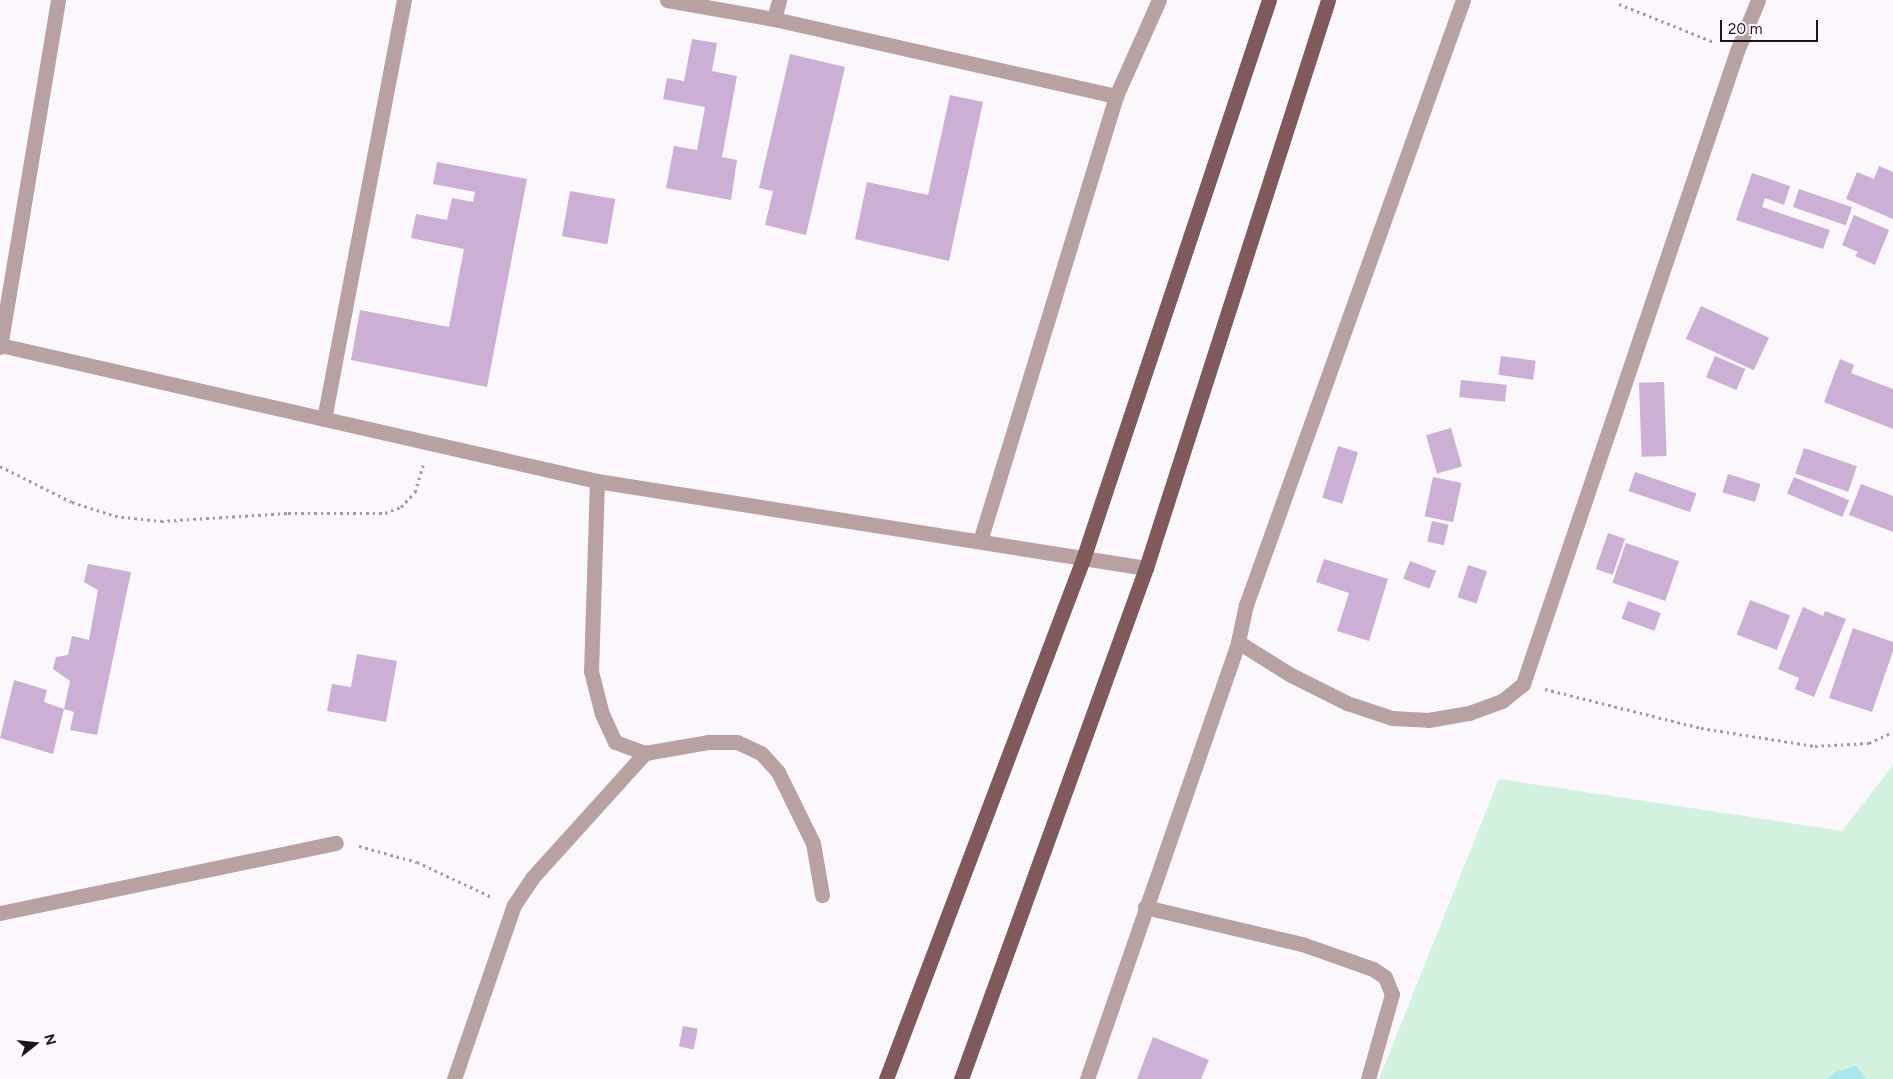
<!DOCTYPE html>
<html>
<head>
<meta charset="utf-8">
<style>
  body { margin:0 }
  #map { position:relative; width:1893px; height:1079px; overflow:hidden; background:#fbf7fc; font-family:Figtree,sans-serif }
  div>[style] { position:absolute }
  .green>* { inset:0; background:#d3f1df }
  .water>* { inset:0; background:#aae6ed }
  .building>* { inset:0; background:#cbafd5; transform-origin:0 0 }
  .path>* { height:3px; margin-top:-1.5px; transform-origin:0; background:repeating-linear-gradient(90deg,#9f9aa1 0 2.5px,transparent 0 6.5px) }
  .minor>* { height:15px; margin:-7.5px; padding:0 7.5px; transform-origin:7.5px; border-radius:7.5px; background:#b8a1a1 }
  .primary>* { height:15px; margin:-7.5px; padding:0 7.5px; transform-origin:7.5px; border-radius:7.5px; background:#80595b }
  span { translate:-50% -50%; white-space:nowrap; text-align:center; line-height:1.15; -webkit-text-stroke:4px #fbf7fc; paint-order:stroke }
  .north { position:absolute; left:10px; top:1019px; width:50px; height:50px; -webkit-text-stroke:4px #fbf7fc; paint-order:stroke; rotate:74deg; font-size:14px; font-weight:700; line-height:20px; text-align:center; color:#1b141d }
  .north::after { content:''; display:block; margin:auto; width:18px; height:22px; background:#1b141d; clip-path:polygon(50% 0,100% 100%,50% 72%,0 100%) }
  .scale { position:absolute; left:1720px; top:20px; width:98px; height:22px; box-sizing:border-box; border:2px solid #1b141d; border-top:0; padding-left:6px; font-size:15px; line-height:18px; white-space:nowrap; color:#1b141d; -webkit-text-stroke:4px #fbf7fc; paint-order:stroke }
</style>
</head>
<body>
<div id="map">
  <div class="green">
    <i style="clip-path:polygon(1893px 765px,1893px 1079px,1379px 1079px,1499px 779px,1842px 831px)"></i>
  </div>
  <div class="water">
    <i style="clip-path:polygon(1856px 1066px,1866px 1079px,1827px 1079px,1836px 1072px)"></i>
  </div>
  <div class="building">
    <i style="clip-path:polygon(692px 39px,717px 43px,712px 71px,737px 76px,722px 157px,737px 160px,731px 200px,666px 188px,674px 146px,697px 150px,705px 107px,663px 99px,667px 78px,684px 81px)"></i>
    <i style="clip-path:polygon(790px 54px,845px 67px,806px 235px,765px 225px,773px 191px,759px 188px)"></i>
    <i style="clip-path:polygon(950px 95px,983px 102px,949px 261px,855px 239px,867px 182px,928px 195px)"></i>
    <i style="clip-path:polygon(437px 162px,527px 179px,487px 387px,351px 360px,360px 310px,449px 327px,464px 249px,411px 238px,416px 214px,447px 220px,452px 198px,473px 202px,475px 192px,433px 184px)"></i>
    <i style="clip-path:polygon(1879px 166px,1893px 172px,1893px 219px,1846px 199px,1857px 172px,1874px 179px)"></i>
    <i style="clip-path:polygon(1752px 173px,1790px 186px,1784px 205px,1765px 198px,1762px 207px,1830px 230px,1823px 249px,1736px 220px)"></i>
    <i style="left:1799px;top:189px;width:56px;height:19px;rotate:19deg"></i>
    <i style="left:570px;top:191px;width:46px;height:46px;rotate:10deg"></i>
    <i style="clip-path:polygon(1854px 215px,1889px 230px,1875px 265px,1855px 256px,1858px 252px,1842px 245px)"></i>
    <i style="left:1701px;top:306px;width:75px;height:36px;rotate:25deg"></i>
    <i style="left:1501px;top:356px;width:35px;height:19px;rotate:8deg"></i>
    <i style="left:1715px;top:356px;width:33px;height:23px;rotate:23deg"></i>
    <i style="clip-path:polygon(1840px 359px,1854px 365px,1851px 373px,1893px 389px,1893px 429px,1824px 402px)"></i>
    <i style="left:1461px;top:380px;width:46px;height:17px;rotate:6deg"></i>
    <i style="left:1664px;top:382px;width:74px;height:25px;rotate:88deg"></i>
    <i style="left:1451px;top:428px;width:40px;height:26px;rotate:74deg"></i>
    <i style="left:1338px;top:446px;width:21px;height:54px;rotate:17deg"></i>
    <i style="left:1804px;top:448px;width:56px;height:27px;rotate:19deg"></i>
    <i style="left:1635px;top:472px;width:65px;height:20px;rotate:19deg"></i>
    <i style="left:1728px;top:474px;width:34px;height:19px;rotate:17deg"></i>
    <i style="left:1433px;top:477px;width:29px;height:40px;rotate:12deg"></i>
    <i style="left:1794px;top:477px;width:60px;height:18px;rotate:23deg"></i>
    <i style="clip-path:polygon(1861px 484px,1893px 496px,1893px 532px,1849px 515px)"></i>
    <i style="left:1432px;top:521px;width:17px;height:21px;rotate:13deg"></i>
    <i style="left:1608px;top:533px;width:18px;height:38px;rotate:19deg"></i>
    <i style="left:1626px;top:543px;width:56px;height:42px;rotate:19deg"></i>
    <i style="clip-path:polygon(1324px 559px,1388px 579px,1369px 641px,1337px 631px,1349px 593px,1316px 582px)"></i>
    <i style="left:1410px;top:561px;width:28px;height:19px;rotate:21deg"></i>
    <i style="clip-path:polygon(88px 564px,131px 572px,97px 735px,70px 730px,74px 712px,64px 709px,70px 681px,53px 669px,56px 657px,68px 655px,72px 636px,89px 640px,98px 590px,84px 582px)"></i>
    <i style="left:1468px;top:565px;width:20px;height:34px;rotate:18deg"></i>
    <i style="left:1750px;top:600px;width:43px;height:37px;rotate:21deg"></i>
    <i style="left:1628px;top:601px;width:35px;height:19px;rotate:20deg"></i>
    <i style="clip-path:polygon(1803px 607px,1823px 616px,1825px 611px,1846px 619px,1814px 697px,1795px 689px,1799px 678px,1778px 669px)"></i>
    <i style="clip-path:polygon(1853px 628px,1893px 642px,1893px 651px,1872px 712px,1829px 698px)"></i>
    <i style="clip-path:polygon(357px 654px,397px 661px,386px 722px,327px 711px,332px 684px,351px 687px)"></i>
    <i style="clip-path:polygon(14px 680px,47px 690px,44px 702px,64px 709px,53px 754px,0 738px)"></i>
    <i style="left:683px;top:1026px;width:15px;height:21px;rotate:11deg"></i>
    <i style="clip-path:polygon(1153px 1037px,1209px 1060px,1201px 1079px,1137px 1079px)"></i>
  </div>
  <div class="path">
    <i style="left:1619px;top:4px;width:102px;rotate:21.8deg"></i>
    <i style="left:0;top:466px;width:80px;rotate:26.6deg"></i>
    <i style="left:72px;top:502px;width:45px;rotate:18deg"></i>
    <i style="left:115px;top:516px;width:46px;rotate:6.2deg"></i>
    <i style="left:161px;top:521px;width:127px;rotate:-3.6deg"></i>
    <i style="left:288px;top:513px;width:97px"></i>
    <i style="left:385px;top:513px;width:17px;rotate:-21deg"></i>
    <i style="left:401px;top:507px;width:21px;rotate:-47deg"></i>
    <i style="left:415px;top:492px;width:28px;rotate:-73deg"></i>
    <i style="left:1545px;top:689px;width:161px;rotate:14deg"></i>
    <i style="left:1701px;top:728px;width:115px;rotate:9deg"></i>
    <i style="left:1815px;top:746px;width:54px;rotate:-3.2deg"></i>
    <i style="left:1869px;top:743px;width:26px;rotate:-25deg"></i>
    <i style="left:359px;top:846px;width:60px;rotate:15.4deg"></i>
    <i style="left:417px;top:862px;width:83px;rotate:25deg"></i>
  </div>
  <div class="minor">
    <i style="left:667px;top:0;width:109px;rotate:10.1deg"></i>
    <i style="left:774px;top:19px;width:351px;rotate:12.7deg"></i>
    <i style="left:774px;top:19px;width:20px;rotate:-75deg"></i>
    <i style="left:0;top:345px;width:612px;rotate:12.83deg"></i>
    <i style="left:597px;top:481px;width:556px;rotate:9deg"></i>
    <i style="left:0;top:347px;width:352px;rotate:-80.5deg"></i>
    <i style="left:324px;top:419px;width:427px;rotate:-79.2deg"></i>
    <i style="left:597px;top:481px;width:190px;rotate:91.8deg"></i>
    <i style="left:591px;top:671px;width:44px;rotate:75.7deg"></i>
    <i style="left:602px;top:714px;width:31px;rotate:65deg"></i>
    <i style="left:615px;top:742px;width:32px;rotate:20deg"></i>
    <i style="left:980px;top:541px;width:465px;rotate:-73deg"></i>
    <i style="left:1116px;top:96px;width:105px;rotate:-65.9deg"></i>
    <i style="left:1238px;top:642px;width:62px;rotate:31.9deg"></i>
    <i style="left:1291px;top:675px;width:63px;rotate:26.6deg"></i>
    <i style="left:1347px;top:703px;width:47px;rotate:18.4deg"></i>
    <i style="left:1392px;top:718px;width:36px;rotate:3deg"></i>
    <i style="left:1428px;top:720px;width:42px;rotate:-9.7deg"></i>
    <i style="left:1469px;top:713px;width:35px;rotate:-20deg"></i>
    <i style="left:1502px;top:701px;width:27px;rotate:-39deg"></i>
    <i style="left:1523px;top:684px;width:668px;rotate:-71.32deg"></i>
    <i style="left:1737px;top:51px;width:55px;rotate:-67.6deg"></i>
    <i style="left:1145px;top:907px;width:161px;rotate:13.3deg"></i>
    <i style="left:1302px;top:944px;width:75px;rotate:19.4deg"></i>
    <i style="left:1373px;top:969px;width:14px;rotate:34deg"></i>
    <i style="left:1385px;top:977px;width:18px;rotate:68deg"></i>
    <i style="left:1392px;top:994px;width:88px;rotate:105.8deg"></i>
    <i style="left:0;top:913px;width:343px;rotate:-11.8deg"></i>
    <i style="left:454px;top:1079px;width:184px;rotate:-71deg"></i>
    <i style="left:514px;top:905px;width:32px;rotate:-56deg"></i>
    <i style="left:532px;top:878px;width:169px;rotate:-47.9deg"></i>
    <i style="left:645px;top:753px;width:65px;rotate:-9.8deg"></i>
    <i style="left:709px;top:742px;width:28px"></i>
    <i style="left:737px;top:742px;width:26px;rotate:25deg"></i>
    <i style="left:761px;top:753px;width:25px;rotate:48deg"></i>
    <i style="left:778px;top:772px;width:79px;rotate:63.8deg"></i>
    <i style="left:813px;top:843px;width:53px;rotate:80.2deg"></i>
    <i style="left:1087px;top:1079px;width:462px;rotate:-70.9deg"></i>
    <i style="left:1238px;top:642px;width:38px;rotate:-78deg"></i>
    <i style="left:1246px;top:605px;width:643px;rotate:-70.27deg"></i>
  </div>
  <div class="primary">
    <i style="left:886px;top:1079px;width:556px;rotate:-69.25deg"></i>
    <i style="left:1083px;top:559px;width:589px;rotate:-71.6deg"></i>
    <i style="left:961px;top:1079px;width:543px;rotate:-70.1deg"></i>
    <i style="left:1146px;top:568px;width:596px;rotate:-72.23deg"></i>
  </div>
  <div class="north">N</div>
  <div class="scale">20 m</div>
</div>
</body>
</html>
